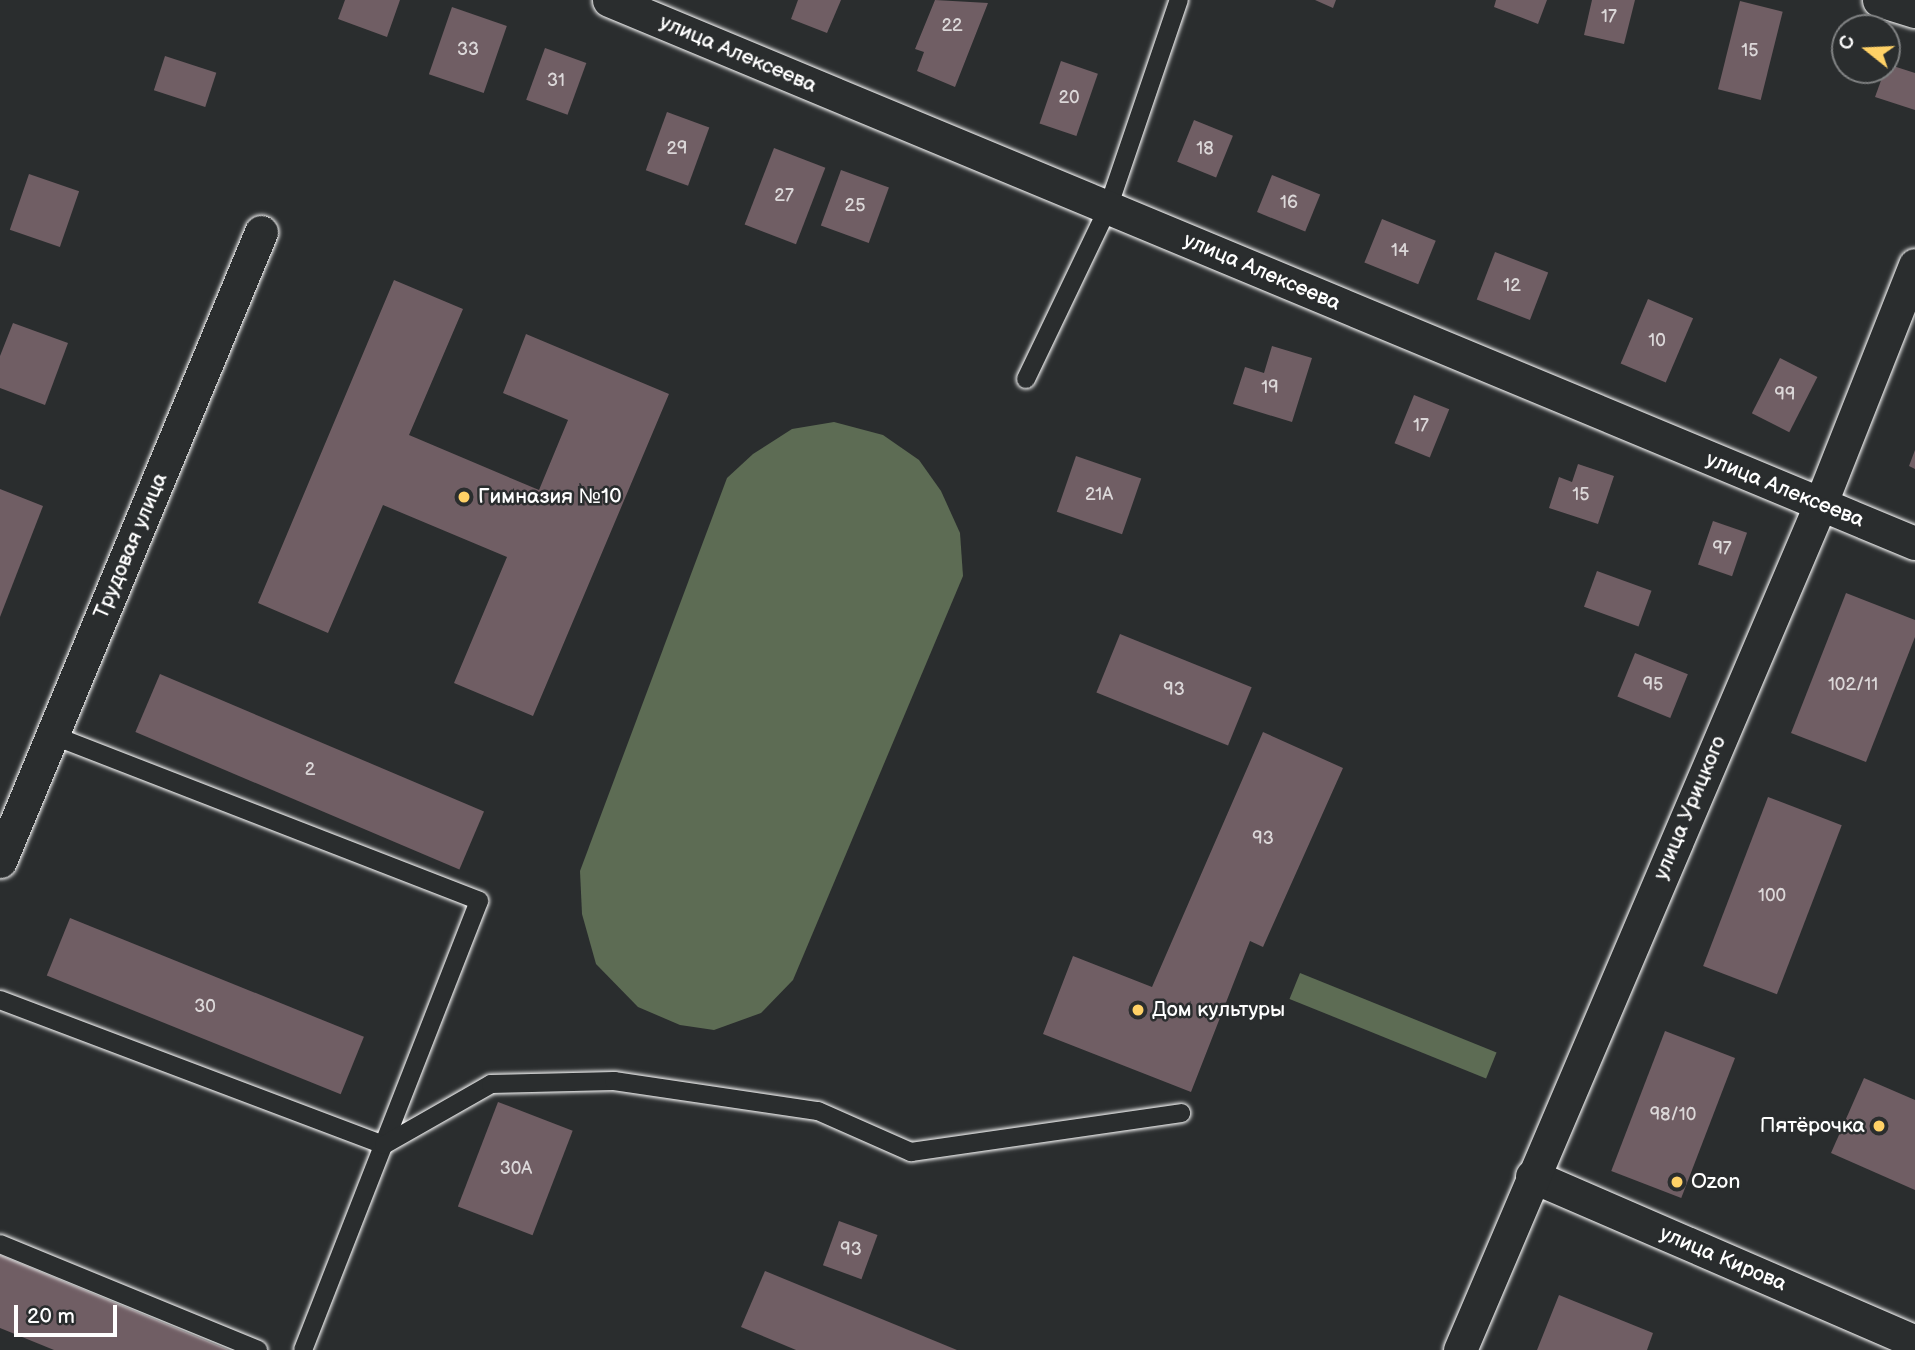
<!DOCTYPE html>
<html>
<head>
<meta charset="utf-8">
<style>
  body { margin:0 }
  #map { position:relative; width:1915px; height:1350px; overflow:hidden; background:#2a2d2e; font-family:"Balsamiq Sans",sans-serif }
  div>[style] { position:absolute }
  .green>* { inset:0; background:#5d6c54; transform-origin:0 0 }
  .building>* { inset:0; background:#705e64; transform-origin:0 0 }
  .roads { filter:drop-shadow(0 0 2px #fff) drop-shadow(0 0 2px #fff) }
  .service>* { height:18px; margin:-9px; padding:0 9px; transform-origin:9px; border-radius:9px; background:#2a2d2e }
  .minor>* { height:33px; margin:-16.5px; padding:0 16.5px; transform-origin:16.5px; border-radius:16.5px; background:#2a2d2e }
  .dots>* { width:19px; height:19px; translate:-50% -50%; box-sizing:border-box; border:4px solid #2a2d2e; border-radius:50% }
  span { translate:-50% -50%; white-space:nowrap; text-align:center; line-height:1.15; -webkit-text-stroke:5px #2a2d2e; paint-order:stroke }
  .number-label { font-size:18px; color:#dbd7d8 }
  .number-label span { -webkit-text-stroke-width:0 }
  .street-label { font-size:21px; color:#fff }
  .poi-label { font-size:21px; color:#fff }
  .left { translate:0 -50%; text-align:left }
  .right { translate:-100% -50%; text-align:right }
  .north { position:absolute; left:1831px; top:14px; width:70px; height:70px; box-sizing:border-box; background:#2a2d2e; border:2px solid #7f8182; border-radius:50%; rotate:288deg; font-size:19px; font-weight:700; line-height:28px; text-align:center; color:#fff }
  .north::after { content:''; display:block; margin:auto; width:24px; height:32px; background:#ffd166; clip-path:polygon(50% 0,100% 100%,50% 72%,0 100%) }
  .scale { position:absolute; left:14px; top:1305px; width:103px; height:32px; box-sizing:border-box; border:4px solid #fff; border-top:0; padding-left:9px; font-size:21px; line-height:24px; white-space:nowrap; color:#fff; -webkit-text-stroke:5px #2a2d2e; paint-order:stroke }
</style>
</head>
<body>
<div id="map">
  <div class="green">
    <i style="clip-path:polygon(834px 422px,883px 435px,919px 460px,941px 491px,960px 533px,963px 576px,793px 980px,761px 1013px,714px 1030px,680px 1025px,638px 1007px,596px 964px,582px 914px,580px 871px,727px 478px,753px 454px,792px 429px)"></i>
    <i style="left:1300px;top:973px;width:212px;height:28px;rotate:22deg"></i>
  </div>
  <div class="building">
    <i style="clip-path:polygon(345px 0,400px 0,387px 37px,338px 19px)"></i>
    <i style="clip-path:polygon(798px 0,841px 0,827px 33px,791px 19px)"></i>
    <i style="clip-path:polygon(935px 0,988px 3px,955px 87px,917px 71px,924px 52px,915px 49px)"></i>
    <i style="clip-path:polygon(1315px 0,1336px 0,1333px 8px)"></i>
    <i style="clip-path:polygon(1496px 0,1547px 0,1538px 24px,1494px 7px)"></i>
    <i style="clip-path:polygon(1592px 0,1635px 0,1624px 44px,1584px 35px)"></i>
    <i style="left:1740px;top:1px;width:44px;height:91px;rotate:14deg"></i>
    <i style="left:452px;top:7px;width:58px;height:71px;rotate:19deg"></i>
    <i style="left:545px;top:48px;width:44px;height:55px;rotate:20deg"></i>
    <i style="left:165px;top:56px;width:54px;height:36px;rotate:18deg"></i>
    <i style="left:1061px;top:61px;width:39px;height:66px;rotate:19deg"></i>
    <i style="clip-path:polygon(1887px 64px,1915px 73px,1915px 110px,1875px 97px)"></i>
    <i style="left:667px;top:112px;width:45px;height:62px;rotate:20deg"></i>
    <i style="left:1194px;top:120px;width:42px;height:45px;rotate:22deg"></i>
    <i style="left:774px;top:148px;width:55px;height:82px;rotate:21deg"></i>
    <i style="left:841px;top:170px;width:51px;height:59px;rotate:20deg"></i>
    <i style="left:29px;top:174px;width:53px;height:59px;rotate:19deg"></i>
    <i style="left:1272px;top:175px;width:52px;height:40px;rotate:22deg"></i>
    <i style="left:1382px;top:219px;width:58px;height:47px;rotate:22deg"></i>
    <i style="left:1495px;top:252px;width:57px;height:51px;rotate:21deg"></i>
    <i style="clip-path:polygon(394px 280px,463px 309px,409px 435px,539px 490px,568px 420px,503px 393px,526px 334px,669px 394px,533px 716px,454px 683px,507px 557px,383px 505px,328px 633px,258px 603px)"></i>
    <i style="left:1648px;top:299px;width:49px;height:70px;rotate:23deg"></i>
    <i style="clip-path:polygon(13px 323px,68px 343px,45px 405px,0 388px,0 356px)"></i>
    <i style="clip-path:polygon(1272px 346px,1312px 358px,1292px 422px,1233px 404px,1245px 367px,1264px 373px)"></i>
    <i style="left:1780px;top:358px;width:42px;height:62px;rotate:27deg"></i>
    <i style="left:1414px;top:395px;width:38px;height:52px;rotate:22deg"></i>
    <i style="clip-path:polygon(1915px 450px,1915px 469px,1909px 466px)"></i>
    <i style="left:1076px;top:456px;width:69px;height:59px;rotate:19deg"></i>
    <i style="clip-path:polygon(1578px 464px,1614px 476px,1598px 524px,1549px 508px,1559px 477px,1572px 482px)"></i>
    <i style="clip-path:polygon(0 489px,43px 506px,0 617px)"></i>
    <i style="left:1713px;top:521px;width:36px;height:46px;rotate:19deg"></i>
    <i style="left:1597px;top:571px;width:58px;height:38px;rotate:20deg"></i>
    <i style="clip-path:polygon(1846px 593px,1915px 620px,1915px 637px,1866px 762px,1791px 733px)"></i>
    <i style="left:1120px;top:634px;width:142px;height:63px;rotate:22deg"></i>
    <i style="left:1635px;top:653px;width:57px;height:47px;rotate:22deg"></i>
    <i style="left:160px;top:674px;width:352px;height:63px;rotate:23deg"></i>
    <i style="clip-path:polygon(1263px 732px,1343px 768px,1263px 947px,1250px 941px,1191px 1092px,1043px 1034px,1073px 956px,1152px 987px)"></i>
    <i style="left:1768px;top:797px;width:79px;height:181px;rotate:21deg"></i>
    <i style="left:70px;top:918px;width:317px;height:62px;rotate:22deg"></i>
    <i style="left:1665px;top:1031px;width:75px;height:150px;rotate:21deg"></i>
    <i style="clip-path:polygon(1864px 1078px,1915px 1100px,1915px 1190px,1831px 1153px)"></i>
    <i style="left:498px;top:1102px;width:80px;height:112px;rotate:21deg"></i>
    <i style="left:839px;top:1221px;width:41px;height:47px;rotate:20deg"></i>
    <i style="clip-path:polygon(0 1255px,229px 1350px,54px 1350px,0 1328px)"></i>
    <i style="clip-path:polygon(765px 1271px,957px 1350px,796px 1350px,741px 1327px)"></i>
    <i style="clip-path:polygon(1559px 1295px,1653px 1333px,1647px 1350px,1537px 1350px)"></i>
  </div>
  <div class="roads">
    <div class="service">
      <i style="left:1026px;top:379px;width:190px;rotate:-64.4deg"></i>
      <i style="left:1108px;top:208px;width:220px;rotate:-71.2deg"></i>
      <i style="left:52px;top:735px;width:458px;rotate:21.2deg"></i>
      <i style="left:479px;top:901px;width:482px;rotate:111.4deg"></i>
      <i style="left:0;top:1000px;width:410px;rotate:20.7deg"></i>
      <i style="left:384px;top:1145px;width:123px;rotate:-29.7deg"></i>
      <i style="left:491px;top:1084px;width:123px;rotate:-1.4deg"></i>
      <i style="left:614px;top:1081px;width:206px;rotate:8.4deg"></i>
      <i style="left:818px;top:1111px;width:102px;rotate:23.8deg"></i>
      <i style="left:911px;top:1152px;width:273px;rotate:-8.2deg"></i>
      <i style="left:0;top:1244px;width:279px;rotate:22.3deg"></i>
    </div>
    <div class="minor">
      <i style="left:609px;top:0;width:1414px;rotate:22.58deg"></i>
      <i style="left:1879px;top:0;width:38px;rotate:17deg"></i>
      <i style="left:0;top:861px;width:681px;rotate:-67.46deg"></i>
      <i style="left:1532px;top:1176px;width:417px;rotate:23.4deg"></i>
      <i style="left:1460px;top:1350px;width:918px;rotate:-66.92deg"></i>
      <i style="left:1820px;top:505px;width:258px;rotate:-68.4deg"></i>
    </div>
  </div>
  <div class="dots">
    <i style="left:464px;top:497px;background:#ffd166"></i>
    <i style="left:1138px;top:1010px;background:#ffd166"></i>
    <i style="left:1879px;top:1126px;background:#ffd166"></i>
    <i style="left:1677px;top:1182px;background:#ffd166"></i>
  </div>
  <div class="number-label">
    <span style="left:1609px;top:17px">17</span>
    <span style="left:952px;top:26px">22</span>
    <span style="left:468px;top:50px">33</span>
    <span style="left:1750px;top:51px">15</span>
    <span style="left:556px;top:81px">31</span>
    <span style="left:1069px;top:98px">20</span>
    <span style="left:677px;top:149px">29</span>
    <span style="left:1205px;top:149px">18</span>
    <span style="left:784px;top:196px">27</span>
    <span style="left:1289px;top:203px">16</span>
    <span style="left:855px;top:206px">25</span>
    <span style="left:1400px;top:251px">14</span>
    <span style="left:1512px;top:286px">12</span>
    <span style="left:1657px;top:341px">10</span>
    <span style="left:1270px;top:388px">19</span>
    <span style="left:1785px;top:395px">99</span>
    <span style="left:1421px;top:426px">17</span>
    <span style="left:1099px;top:495px">21А</span>
    <span style="left:1581px;top:495px">15</span>
    <span style="left:1722px;top:549px">97</span>
    <span style="left:1653px;top:685px">95</span>
    <span style="left:1853px;top:685px">102/11</span>
    <span style="left:1174px;top:690px">93</span>
    <span style="left:310px;top:770px">2</span>
    <span style="left:1263px;top:839px">93</span>
    <span style="left:1772px;top:896px">100</span>
    <span style="left:205px;top:1007px">30</span>
    <span style="left:1673px;top:1115px">98/10</span>
    <span style="left:516px;top:1169px">30А</span>
    <span style="left:851px;top:1250px">93</span>
  </div>
  <div class="street-label">
    <span style="left:738px;top:54px;rotate:23deg">улица Алексеева</span>
    <span style="left:1262px;top:272px;rotate:23deg">улица Алексеева</span>
    <span style="left:1785px;top:490px;rotate:22deg">улица Алексеева</span>
    <span style="left:131px;top:546px;rotate:-67deg">Трудовая улица</span>
    <span style="left:1690px;top:808px;rotate:-67deg">улица Урицкого</span>
    <span style="left:1723px;top:1259px;rotate:23deg">улица Кирова</span>
  </div>
  <div class="poi-label">
    <span class="left" style="left:478px;top:497px">Гимназия №10</span>
    <span class="left" style="left:1152px;top:1010px">Дом культуры</span>
    <span class="right" style="left:1865px;top:1126px">Пятёрочка</span>
    <span class="left" style="left:1691px;top:1182px">Ozon</span>
  </div>
  <div class="north">С</div>
  <div class="scale">20 m</div>
</div>
</body>
</html>
